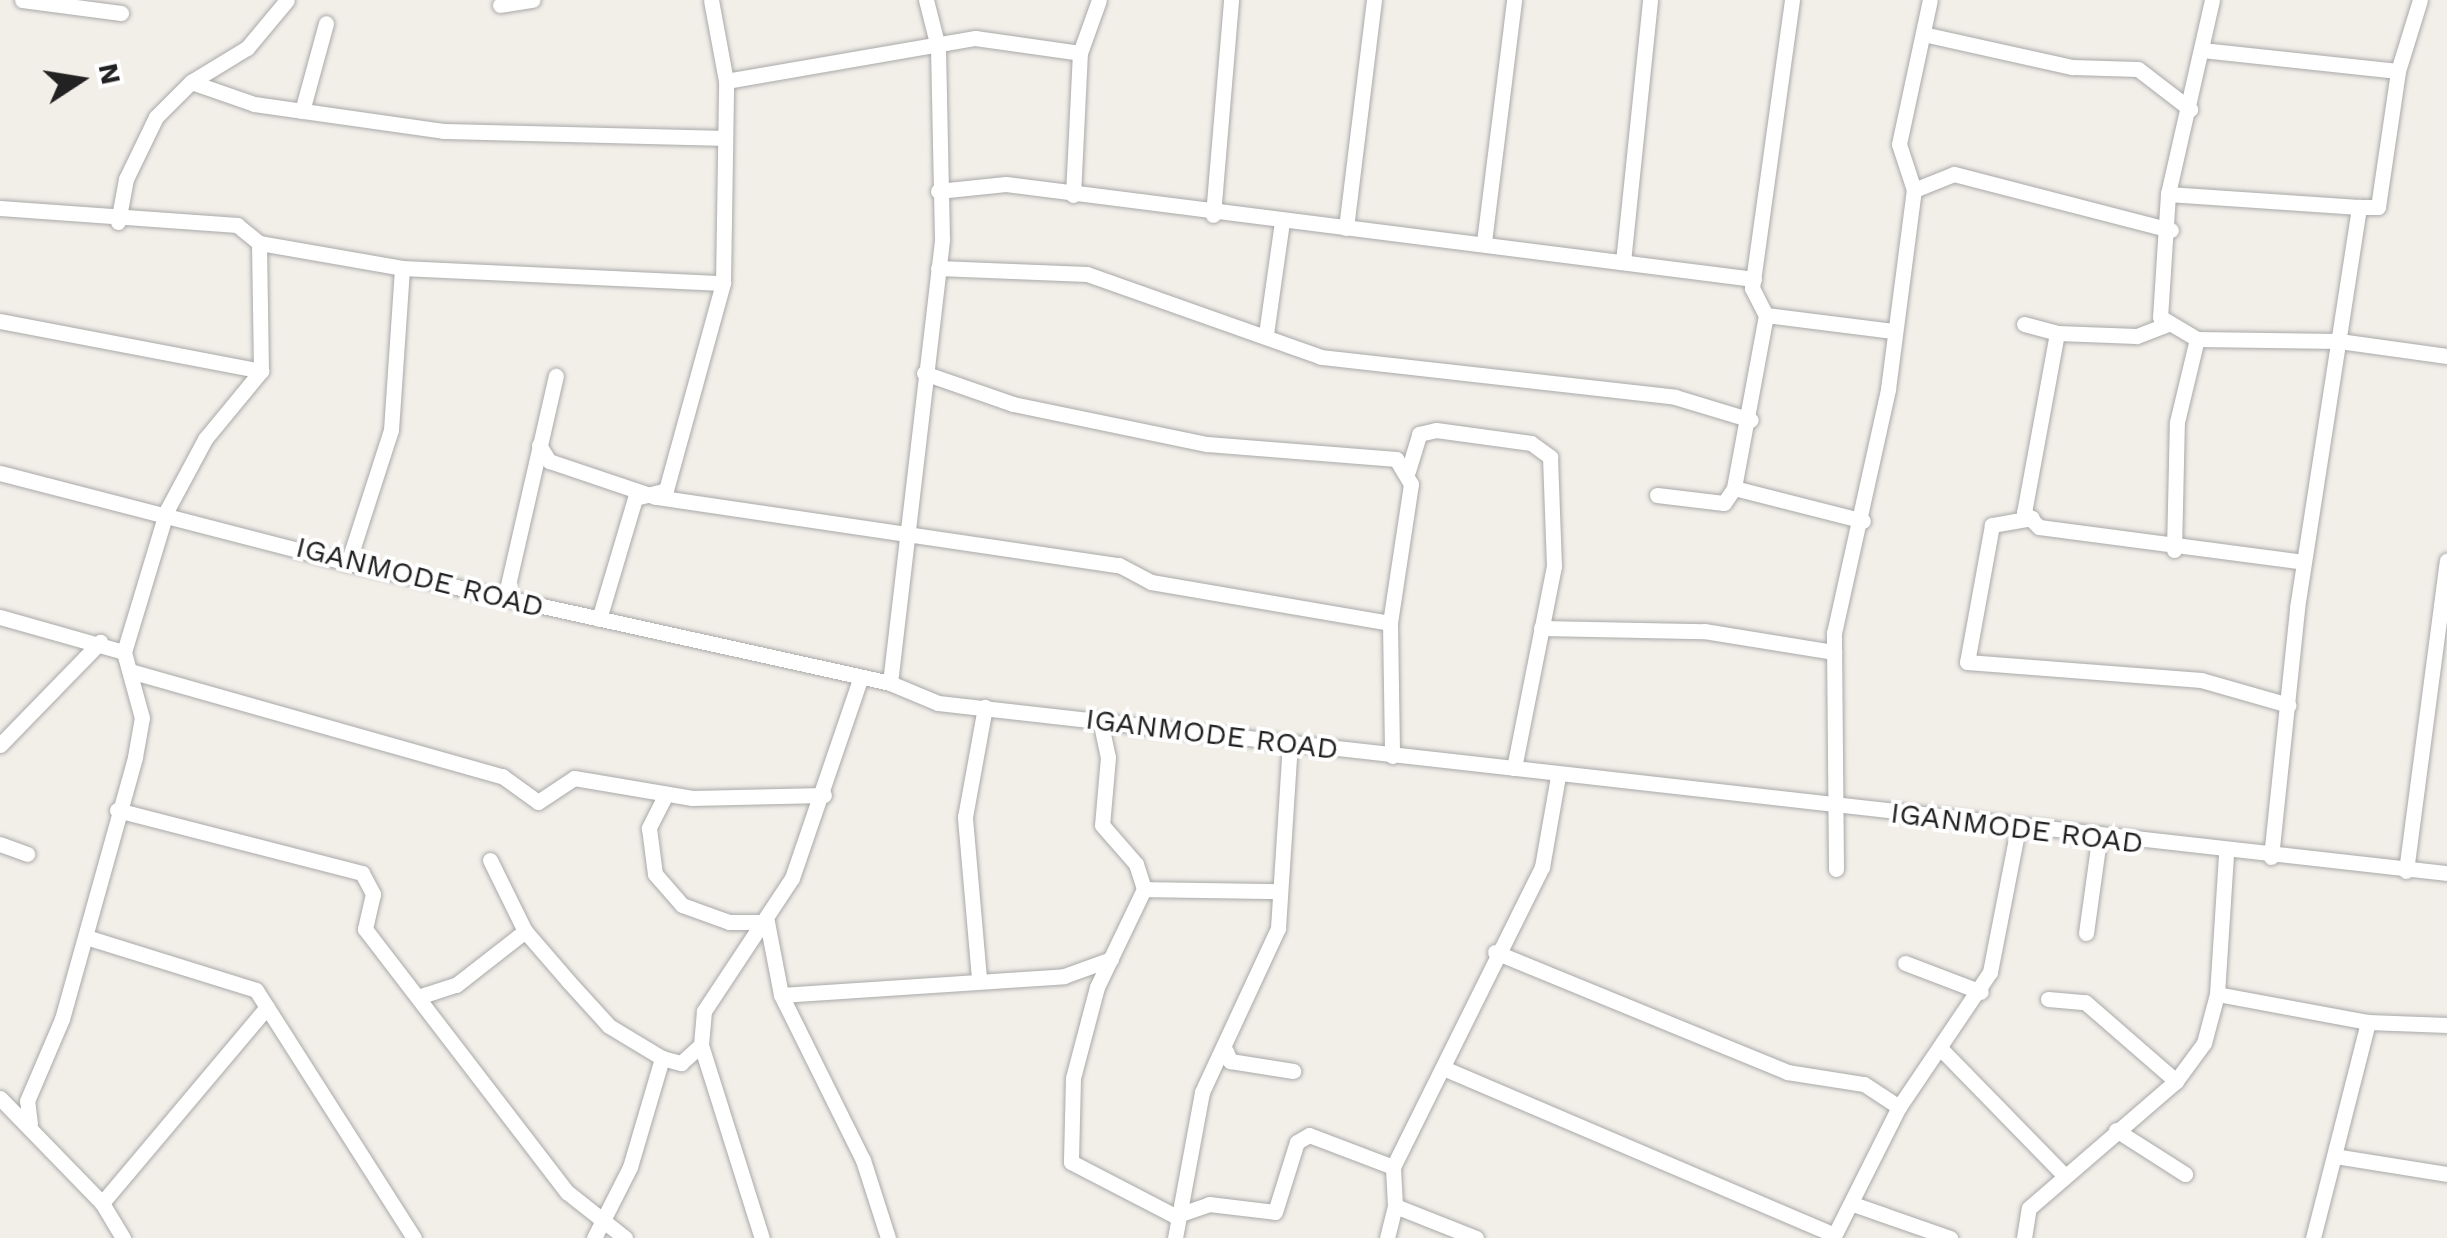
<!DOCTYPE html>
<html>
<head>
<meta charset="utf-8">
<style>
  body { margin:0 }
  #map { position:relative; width:2447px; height:1238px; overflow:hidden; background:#f2efe9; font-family:"Work Sans",sans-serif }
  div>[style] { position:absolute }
  .roads { filter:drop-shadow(0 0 2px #a9a9a9) drop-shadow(0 0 2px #a9a9a9) }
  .minor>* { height:15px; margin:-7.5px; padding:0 7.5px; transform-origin:7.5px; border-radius:7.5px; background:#fff }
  span { translate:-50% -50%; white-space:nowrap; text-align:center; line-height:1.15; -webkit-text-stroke:8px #fff; paint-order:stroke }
  .street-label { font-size:30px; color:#222 }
  .north { position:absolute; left:30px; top:30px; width:100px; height:100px; -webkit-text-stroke:8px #fff; paint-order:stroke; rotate:78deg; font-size:28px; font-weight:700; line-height:40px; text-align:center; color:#222 }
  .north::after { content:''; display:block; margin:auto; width:35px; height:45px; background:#222; clip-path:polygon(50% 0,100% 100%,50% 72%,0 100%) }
</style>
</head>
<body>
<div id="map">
  <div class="roads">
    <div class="minor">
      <i style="left:22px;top:0;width:100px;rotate:7.5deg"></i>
      <i style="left:1792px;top:0;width:291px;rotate:97.9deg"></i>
      <i style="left:1752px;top:288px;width:30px;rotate:63deg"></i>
      <i style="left:1766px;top:315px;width:128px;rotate:7.2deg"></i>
      <i style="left:2212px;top:0;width:199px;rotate:102.8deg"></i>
      <i style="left:2168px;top:194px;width:123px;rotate:93.7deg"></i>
      <i style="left:2160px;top:317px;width:43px;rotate:30.7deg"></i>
      <i style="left:2197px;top:339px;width:142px;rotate:0.8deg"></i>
      <i style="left:2339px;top:341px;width:109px;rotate:7.9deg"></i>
      <i style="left:500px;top:5px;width:33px;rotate:-9deg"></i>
      <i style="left:1923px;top:34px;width:153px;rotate:12.5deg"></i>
      <i style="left:2072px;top:67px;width:66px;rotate:1.7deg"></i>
      <i style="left:2138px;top:69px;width:66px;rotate:37.6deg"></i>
      <i style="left:2202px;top:50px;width:197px;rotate:6.1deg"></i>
      <i style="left:726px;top:81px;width:253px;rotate:-9.8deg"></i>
      <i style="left:975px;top:38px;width:106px;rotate:8.1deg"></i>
      <i style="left:191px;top:82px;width:67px;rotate:19.2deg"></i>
      <i style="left:254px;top:104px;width:191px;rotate:8.1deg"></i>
      <i style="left:443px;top:131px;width:277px;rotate:1.4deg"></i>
      <i style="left:302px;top:111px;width:91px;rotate:-74.7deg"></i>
      <i style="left:1914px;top:190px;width:48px;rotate:-108.1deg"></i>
      <i style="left:1899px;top:144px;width:147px;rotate:-77.9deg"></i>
      <i style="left:938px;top:191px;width:68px;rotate:-5.9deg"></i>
      <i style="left:1006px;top:184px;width:754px;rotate:7.24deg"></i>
      <i style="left:2168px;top:194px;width:191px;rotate:3.9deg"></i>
      <i style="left:1073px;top:195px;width:142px;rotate:-87.2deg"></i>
      <i style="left:1080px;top:53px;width:56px;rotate:-70.3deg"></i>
      <i style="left:0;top:208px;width:238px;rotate:4.1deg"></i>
      <i style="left:237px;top:225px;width:28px;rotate:39deg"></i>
      <i style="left:259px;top:243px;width:145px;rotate:9.9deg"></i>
      <i style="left:402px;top:268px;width:321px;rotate:2.7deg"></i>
      <i style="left:1213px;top:215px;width:216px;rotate:-85.2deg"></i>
      <i style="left:118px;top:222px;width:44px;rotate:-79.5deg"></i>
      <i style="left:126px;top:179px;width:69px;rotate:-64.2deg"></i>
      <i style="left:156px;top:117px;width:49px;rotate:-45deg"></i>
      <i style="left:191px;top:82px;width:66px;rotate:-31.3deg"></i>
      <i style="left:247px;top:48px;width:62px;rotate:-50.2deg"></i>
      <i style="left:1346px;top:228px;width:230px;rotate:-83deg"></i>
      <i style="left:1484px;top:242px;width:244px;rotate:-82.9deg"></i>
      <i style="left:1623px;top:262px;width:263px;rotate:-84.1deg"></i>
      <i style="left:938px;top:268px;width:149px;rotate:2.3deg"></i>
      <i style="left:1087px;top:274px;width:248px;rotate:19.5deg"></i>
      <i style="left:1321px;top:357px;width:356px;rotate:6.4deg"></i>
      <i style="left:1675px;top:397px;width:79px;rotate:16.8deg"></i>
      <i style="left:1766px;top:315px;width:176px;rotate:100.5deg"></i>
      <i style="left:1734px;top:488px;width:133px;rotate:14.3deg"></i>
      <i style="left:0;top:321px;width:266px;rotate:10.8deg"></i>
      <i style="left:2024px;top:324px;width:34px;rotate:15deg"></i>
      <i style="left:2168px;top:324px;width:34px;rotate:159deg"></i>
      <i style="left:2136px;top:336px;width:79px;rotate:-177.8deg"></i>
      <i style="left:2057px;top:333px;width:182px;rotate:100.4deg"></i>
      <i style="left:2024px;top:512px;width:21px;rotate:45deg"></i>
      <i style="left:2039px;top:527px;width:267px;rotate:7.5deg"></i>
      <i style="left:1266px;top:334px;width:113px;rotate:-81.9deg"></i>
      <i style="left:924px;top:373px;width:94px;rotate:19.2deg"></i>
      <i style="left:1013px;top:404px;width:198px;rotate:11.7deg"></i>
      <i style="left:1207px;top:444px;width:190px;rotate:4.5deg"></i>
      <i style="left:1396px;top:459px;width:29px;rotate:59deg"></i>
      <i style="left:1411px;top:484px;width:141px;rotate:98.6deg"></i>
      <i style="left:1390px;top:623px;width:133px;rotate:89.1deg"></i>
      <i style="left:539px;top:445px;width:19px;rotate:58deg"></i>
      <i style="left:549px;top:461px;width:113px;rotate:18.6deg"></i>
      <i style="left:656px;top:497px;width:468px;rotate:8.4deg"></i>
      <i style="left:1119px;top:565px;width:36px;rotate:28deg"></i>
      <i style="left:1151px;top:582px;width:242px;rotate:9.7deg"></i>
      <i style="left:1408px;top:471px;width:39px;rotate:-73deg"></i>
      <i style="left:1419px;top:434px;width:17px;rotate:-13deg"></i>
      <i style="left:1436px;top:430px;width:96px;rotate:7.8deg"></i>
      <i style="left:1531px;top:443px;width:24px;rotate:36deg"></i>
      <i style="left:1550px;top:457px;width:109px;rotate:87.9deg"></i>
      <i style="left:1554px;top:566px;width:206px;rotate:101.2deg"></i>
      <i style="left:0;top:473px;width:359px;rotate:14.5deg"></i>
      <i style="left:348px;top:563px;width:555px;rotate:12.48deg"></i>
      <i style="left:890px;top:683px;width:52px;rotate:22.6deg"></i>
      <i style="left:938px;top:703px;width:1519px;rotate:6.43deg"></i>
      <i style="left:1657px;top:495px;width:67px;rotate:6.8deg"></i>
      <i style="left:1724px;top:503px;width:18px;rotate:-56deg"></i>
      <i style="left:2032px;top:518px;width:41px;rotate:170.1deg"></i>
      <i style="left:1992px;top:525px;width:139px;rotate:100.3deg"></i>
      <i style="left:1967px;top:662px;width:235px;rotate:4.4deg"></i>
      <i style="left:2201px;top:680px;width:91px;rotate:16deg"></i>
      <i style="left:2174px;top:550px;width:128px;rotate:-88.7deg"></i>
      <i style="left:2177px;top:422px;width:85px;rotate:-76.5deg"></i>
      <i style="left:348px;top:563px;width:140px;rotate:-72.1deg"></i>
      <i style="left:391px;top:430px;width:162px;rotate:-86.1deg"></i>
      <i style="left:505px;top:598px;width:228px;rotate:-77.1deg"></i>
      <i style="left:0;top:617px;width:129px;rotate:15.8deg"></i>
      <i style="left:599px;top:619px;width:126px;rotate:-73.4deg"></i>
      <i style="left:635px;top:498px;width:32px;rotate:-14deg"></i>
      <i style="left:666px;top:490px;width:215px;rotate:-74.6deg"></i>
      <i style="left:723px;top:283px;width:202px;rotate:-89.1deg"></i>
      <i style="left:726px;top:81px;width:82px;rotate:-100.5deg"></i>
      <i style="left:1541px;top:628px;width:163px;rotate:1.1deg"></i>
      <i style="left:1704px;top:631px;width:132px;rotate:9.2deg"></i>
      <i style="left:130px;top:671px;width:387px;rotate:15.8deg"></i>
      <i style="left:502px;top:776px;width:44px;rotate:35.8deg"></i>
      <i style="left:538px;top:802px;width:43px;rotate:-33.7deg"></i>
      <i style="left:574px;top:778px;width:120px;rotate:9.6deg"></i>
      <i style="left:692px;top:798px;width:132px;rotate:-1.3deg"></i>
      <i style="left:890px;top:683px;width:447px;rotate:-83.3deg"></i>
      <i style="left:942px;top:239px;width:192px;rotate:-91.2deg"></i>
      <i style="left:938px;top:47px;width:49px;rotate:-104.3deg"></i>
      <i style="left:1100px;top:720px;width:38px;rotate:78deg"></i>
      <i style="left:1108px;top:757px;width:68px;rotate:95deg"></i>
      <i style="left:1102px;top:825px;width:52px;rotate:48.9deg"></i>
      <i style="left:1136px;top:864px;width:26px;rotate:72deg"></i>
      <i style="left:1144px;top:889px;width:109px;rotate:115.6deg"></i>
      <i style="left:1097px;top:987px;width:94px;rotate:104.8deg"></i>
      <i style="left:1073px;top:1078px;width:84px;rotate:91.4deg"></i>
      <i style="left:1071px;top:1162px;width:117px;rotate:27.4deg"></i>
      <i style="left:1175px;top:1216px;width:36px;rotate:-19deg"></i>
      <i style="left:1209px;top:1204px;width:66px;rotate:6.9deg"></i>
      <i style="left:1275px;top:1212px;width:73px;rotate:-72.6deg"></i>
      <i style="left:1297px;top:1142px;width:14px;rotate:-30deg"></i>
      <i style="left:1309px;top:1135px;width:90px;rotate:20.9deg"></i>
      <i style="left:0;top:745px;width:144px;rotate:-45.8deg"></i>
      <i style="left:665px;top:796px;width:36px;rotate:117deg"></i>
      <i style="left:649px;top:828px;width:46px;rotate:82.6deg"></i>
      <i style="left:655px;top:874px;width:41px;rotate:48.9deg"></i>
      <i style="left:682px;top:905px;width:50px;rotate:19.9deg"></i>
      <i style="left:729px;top:922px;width:38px"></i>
      <i style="left:767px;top:922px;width:74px;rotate:79.1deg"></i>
      <i style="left:781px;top:995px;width:184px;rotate:63.6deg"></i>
      <i style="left:863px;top:1160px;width:82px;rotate:72.2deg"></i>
      <i style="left:117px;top:810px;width:253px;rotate:14.4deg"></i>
      <i style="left:362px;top:873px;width:24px;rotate:62deg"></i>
      <i style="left:373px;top:894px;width:36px;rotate:103deg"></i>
      <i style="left:365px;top:929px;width:332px;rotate:52.5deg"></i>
      <i style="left:567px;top:1192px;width:74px;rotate:38.4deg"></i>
      <i style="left:0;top:844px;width:29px;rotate:20deg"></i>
      <i style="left:2271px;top:857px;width:250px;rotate:-84deg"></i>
      <i style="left:2297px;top:608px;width:406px;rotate:-81.2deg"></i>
      <i style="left:2359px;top:207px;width:19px"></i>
      <i style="left:2378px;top:207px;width:137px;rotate:-81.6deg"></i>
      <i style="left:2398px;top:71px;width:74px;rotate:-72.8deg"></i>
      <i style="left:490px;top:860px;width:79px;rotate:63.8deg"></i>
      <i style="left:525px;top:931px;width:67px;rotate:49.2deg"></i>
      <i style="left:569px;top:982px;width:59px;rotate:47.7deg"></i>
      <i style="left:609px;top:1026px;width:62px;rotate:31.1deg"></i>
      <i style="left:1836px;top:869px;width:236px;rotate:-90.5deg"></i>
      <i style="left:1834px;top:633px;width:250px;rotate:-77.5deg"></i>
      <i style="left:1888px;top:389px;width:201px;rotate:-82.6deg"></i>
      <i style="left:1914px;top:190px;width:43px;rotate:-21.8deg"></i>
      <i style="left:1954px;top:174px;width:224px;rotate:14.5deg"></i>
      <i style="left:2406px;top:871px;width:313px;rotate:-82.5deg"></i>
      <i style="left:1144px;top:889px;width:132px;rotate:0.9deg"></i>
      <i style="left:2086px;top:933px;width:95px;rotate:-82.1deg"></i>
      <i style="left:86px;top:937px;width:178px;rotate:17.3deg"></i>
      <i style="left:256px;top:990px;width:294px;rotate:57.5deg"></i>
      <i style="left:1495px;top:952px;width:316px;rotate:22.3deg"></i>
      <i style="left:1787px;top:1072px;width:78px;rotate:8.9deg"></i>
      <i style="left:1864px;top:1084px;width:42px;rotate:33.3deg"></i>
      <i style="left:1905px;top:963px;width:81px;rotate:20.9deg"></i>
      <i style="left:979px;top:978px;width:162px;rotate:-95deg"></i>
      <i style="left:965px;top:817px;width:112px;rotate:-79.7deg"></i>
      <i style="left:2217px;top:994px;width:154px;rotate:10.5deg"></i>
      <i style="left:2368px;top:1022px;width:79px;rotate:2.2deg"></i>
      <i style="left:781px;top:995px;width:284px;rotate:-3.8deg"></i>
      <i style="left:1064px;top:976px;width:50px;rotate:-19.9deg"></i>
      <i style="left:418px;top:997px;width:40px;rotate:-18deg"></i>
      <i style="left:456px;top:985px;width:88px;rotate:-38deg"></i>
      <i style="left:2048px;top:999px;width:37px;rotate:5deg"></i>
      <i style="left:2085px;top:1002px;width:121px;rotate:41deg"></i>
      <i style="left:701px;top:1045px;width:202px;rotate:72.5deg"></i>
      <i style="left:1942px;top:1050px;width:175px;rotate:45.7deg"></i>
      <i style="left:1226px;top:1051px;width:11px;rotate:68deg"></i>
      <i style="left:1230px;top:1061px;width:64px;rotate:9deg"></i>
      <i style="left:1448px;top:1070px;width:420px;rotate:23.1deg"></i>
      <i style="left:0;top:1098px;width:146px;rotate:45.8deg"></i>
      <i style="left:102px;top:1203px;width:41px;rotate:59deg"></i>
      <i style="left:30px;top:1124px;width:23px;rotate:-97deg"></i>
      <i style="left:27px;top:1101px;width:89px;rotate:-66.9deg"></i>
      <i style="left:62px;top:1019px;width:272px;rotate:-74.4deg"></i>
      <i style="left:135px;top:757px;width:40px;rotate:-80deg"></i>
      <i style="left:142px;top:718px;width:68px;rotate:-105.3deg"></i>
      <i style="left:124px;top:652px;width:148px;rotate:-73.2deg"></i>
      <i style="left:167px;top:510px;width:81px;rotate:-61.8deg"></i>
      <i style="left:205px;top:439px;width:88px;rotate:-50.5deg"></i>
      <i style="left:261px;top:371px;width:128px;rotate:-90.9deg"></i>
      <i style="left:2116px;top:1130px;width:82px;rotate:32.5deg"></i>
      <i style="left:2335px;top:1156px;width:113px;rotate:9.1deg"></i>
      <i style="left:102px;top:1203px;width:256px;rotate:-49.9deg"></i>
      <i style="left:1853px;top:1204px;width:103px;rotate:19.3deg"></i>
      <i style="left:594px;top:1238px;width:80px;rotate:-63.1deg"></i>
      <i style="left:630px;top:1167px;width:114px;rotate:-73.6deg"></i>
      <i style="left:662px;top:1058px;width:20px;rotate:15deg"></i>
      <i style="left:681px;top:1063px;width:27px;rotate:-42deg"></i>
      <i style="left:701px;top:1045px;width:34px;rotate:-85deg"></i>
      <i style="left:704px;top:1011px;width:159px;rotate:-56.5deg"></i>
      <i style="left:792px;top:878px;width:210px;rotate:-71.1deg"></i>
      <i style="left:1175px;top:1238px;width:148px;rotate:-79.5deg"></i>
      <i style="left:1202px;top:1092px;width:181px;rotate:-65.1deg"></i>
      <i style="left:1278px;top:928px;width:184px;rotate:-86.3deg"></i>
      <i style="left:1387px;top:1238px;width:33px;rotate:-76deg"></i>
      <i style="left:1476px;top:1238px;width:87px;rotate:-158.4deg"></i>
      <i style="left:1395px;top:1206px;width:39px;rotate:-93deg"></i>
      <i style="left:1393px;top:1167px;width:335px;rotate:-63.6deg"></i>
      <i style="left:1542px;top:867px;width:92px;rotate:-80deg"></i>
      <i style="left:1833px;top:1238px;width:147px;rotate:-63.3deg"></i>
      <i style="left:1899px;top:1107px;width:163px;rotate:-56deg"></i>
      <i style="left:1990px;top:972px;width:147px;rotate:-79deg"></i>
      <i style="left:2024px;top:1238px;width:30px;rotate:-81deg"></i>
      <i style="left:2029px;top:1208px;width:194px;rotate:-40.8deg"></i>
      <i style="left:2176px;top:1081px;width:47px;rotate:-53.6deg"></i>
      <i style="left:2204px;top:1043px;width:51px;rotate:-75.1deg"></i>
      <i style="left:2217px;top:994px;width:141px;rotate:-86.3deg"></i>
      <i style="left:2313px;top:1238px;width:223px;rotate:-75.7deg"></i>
    </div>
  </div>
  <div class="street-label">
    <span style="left:420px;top:577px;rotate:14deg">IGANMODE ROAD</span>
    <span style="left:1212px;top:734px;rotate:7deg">IGANMODE ROAD</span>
    <span style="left:2017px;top:828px;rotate:7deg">IGANMODE ROAD</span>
  </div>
  <div class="north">N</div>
</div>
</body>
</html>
